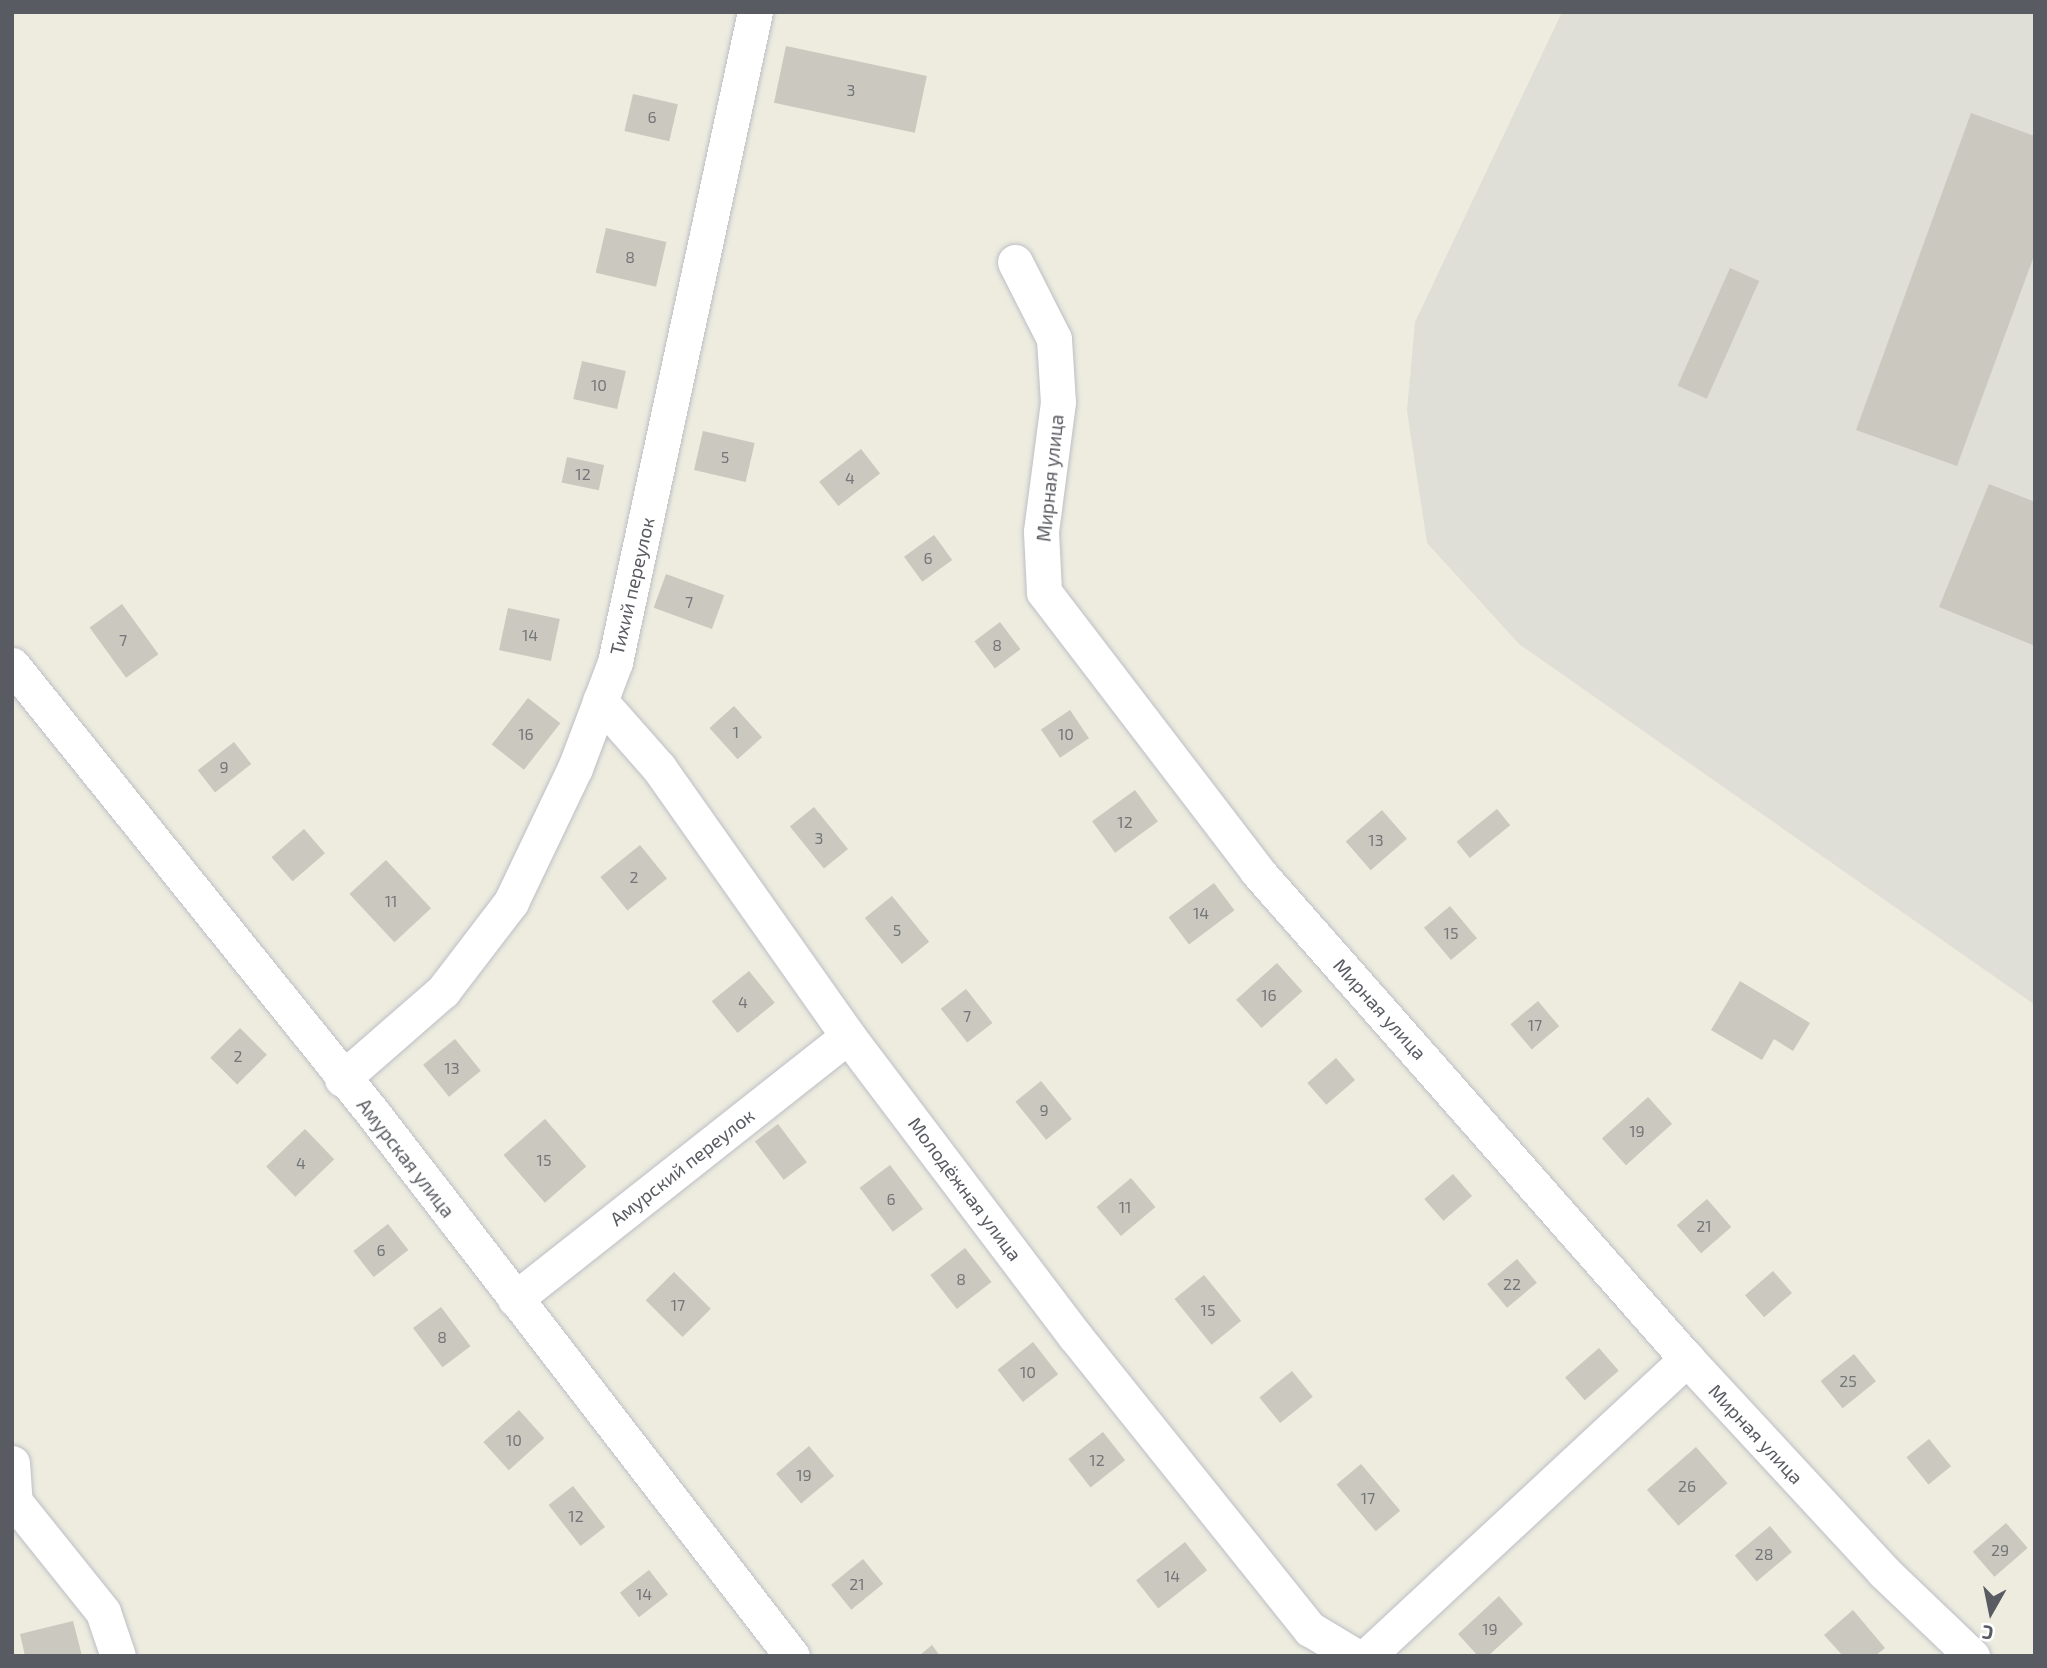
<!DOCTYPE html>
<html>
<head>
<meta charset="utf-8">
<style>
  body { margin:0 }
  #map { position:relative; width:2047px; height:1668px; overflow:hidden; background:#edecdf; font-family:"Exo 2",sans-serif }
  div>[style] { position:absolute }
  .industrial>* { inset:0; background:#e0dfd7 }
  .building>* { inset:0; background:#cac8bf; transform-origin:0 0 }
  .roads { filter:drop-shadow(0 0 2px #bdbec5) drop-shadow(0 0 2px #bdbec5) }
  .minor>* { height:35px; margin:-17.5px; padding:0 17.5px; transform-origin:17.5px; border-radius:17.5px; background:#fff }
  span { translate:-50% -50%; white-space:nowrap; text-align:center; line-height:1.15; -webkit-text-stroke:7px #fff; paint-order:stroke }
  .number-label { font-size:16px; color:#757679 }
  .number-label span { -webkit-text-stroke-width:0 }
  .street-label { font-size:19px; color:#595b62 }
  .frame { position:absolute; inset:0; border:14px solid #595b62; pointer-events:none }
  .north { position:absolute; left:1956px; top:1577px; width:70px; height:70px; -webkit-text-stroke:5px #fff; paint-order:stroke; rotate:189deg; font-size:19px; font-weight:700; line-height:28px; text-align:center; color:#595b62 }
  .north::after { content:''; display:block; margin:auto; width:24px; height:32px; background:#595b62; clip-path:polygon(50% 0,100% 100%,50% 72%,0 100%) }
</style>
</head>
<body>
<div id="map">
  <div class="industrial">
    <i style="clip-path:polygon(1562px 12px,2035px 12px,2035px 1005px,1519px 644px,1427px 543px,1407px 411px,1415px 322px)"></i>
  </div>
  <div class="building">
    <i style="left:786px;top:46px;width:144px;height:58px;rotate:12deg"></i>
    <i style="left:633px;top:94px;width:46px;height:38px;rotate:13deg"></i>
    <i style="clip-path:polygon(1971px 113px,2035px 136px,2035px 253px,1957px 466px,1856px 430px)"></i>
    <i style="left:606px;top:228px;width:62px;height:46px;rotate:13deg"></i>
    <i style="left:1730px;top:268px;width:32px;height:129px;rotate:24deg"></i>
    <i style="left:582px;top:361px;width:45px;height:39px;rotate:13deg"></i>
    <i style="left:703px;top:431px;width:53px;height:40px;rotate:13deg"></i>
    <i style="left:861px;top:449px;width:31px;height:53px;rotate:52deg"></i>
    <i style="left:567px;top:457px;width:38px;height:26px;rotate:12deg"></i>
    <i style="clip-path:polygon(1989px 484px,2035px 502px,2035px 646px,1939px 607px)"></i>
    <i style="left:934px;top:535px;width:31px;height:37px;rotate:54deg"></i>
    <i style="left:666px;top:574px;width:62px;height:36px;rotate:20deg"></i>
    <i style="left:122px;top:604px;width:62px;height:40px;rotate:54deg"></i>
    <i style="left:508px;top:608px;width:53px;height:43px;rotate:12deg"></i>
    <i style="left:1000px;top:622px;width:34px;height:32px;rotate:53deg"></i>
    <i style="left:528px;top:698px;width:41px;height:59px;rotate:38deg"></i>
    <i style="left:734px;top:706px;width:42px;height:33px;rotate:48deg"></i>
    <i style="left:1070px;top:710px;width:34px;height:35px;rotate:56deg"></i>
    <i style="left:234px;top:742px;width:28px;height:46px;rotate:52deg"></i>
    <i style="left:1135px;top:790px;width:39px;height:53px;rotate:54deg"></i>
    <i style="left:814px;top:807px;width:54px;height:31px;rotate:51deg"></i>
    <i style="left:1497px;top:809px;width:21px;height:52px;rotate:51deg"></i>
    <i style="left:1382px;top:810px;width:38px;height:48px;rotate:49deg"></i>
    <i style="left:304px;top:829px;width:32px;height:43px;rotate:49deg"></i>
    <i style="left:640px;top:845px;width:43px;height:51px;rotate:51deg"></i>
    <i style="left:386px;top:860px;width:66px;height:50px;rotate:47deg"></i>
    <i style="left:1214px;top:883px;width:34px;height:57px;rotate:53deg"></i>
    <i style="left:892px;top:896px;width:59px;height:35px;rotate:51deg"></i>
    <i style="left:1450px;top:906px;width:42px;height:34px;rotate:50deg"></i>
    <i style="left:1277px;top:963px;width:38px;height:55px;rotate:48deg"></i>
    <i style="left:749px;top:971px;width:41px;height:48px;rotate:51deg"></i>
    <i style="clip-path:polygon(1740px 981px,1810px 1023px,1793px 1051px,1774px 1039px,1762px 1060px,1711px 1030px)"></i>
    <i style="left:966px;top:989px;width:43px;height:32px;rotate:52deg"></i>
    <i style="left:1538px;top:1001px;width:33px;height:36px;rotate:50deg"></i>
    <i style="left:240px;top:1028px;width:38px;height:42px;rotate:45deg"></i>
    <i style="left:455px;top:1039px;width:41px;height:41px;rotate:51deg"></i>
    <i style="left:1336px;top:1058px;width:29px;height:38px;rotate:49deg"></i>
    <i style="left:1041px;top:1081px;width:49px;height:33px;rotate:51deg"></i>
    <i style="left:1648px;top:1097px;width:36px;height:62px;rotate:48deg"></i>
    <i style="left:545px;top:1119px;width:63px;height:55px;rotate:49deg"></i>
    <i style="left:778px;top:1124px;width:48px;height:29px;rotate:53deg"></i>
    <i style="left:305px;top:1129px;width:42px;height:54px;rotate:46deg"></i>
    <i style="left:890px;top:1165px;width:55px;height:38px;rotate:53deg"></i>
    <i style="left:1453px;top:1174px;width:29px;height:38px;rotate:49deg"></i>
    <i style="left:1131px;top:1178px;width:38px;height:45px;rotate:50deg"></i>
    <i style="left:1707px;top:1199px;width:37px;height:40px;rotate:49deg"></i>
    <i style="left:388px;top:1224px;width:33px;height:44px;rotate:52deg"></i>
    <i style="left:965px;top:1248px;width:43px;height:44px;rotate:52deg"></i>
    <i style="left:1517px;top:1259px;width:31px;height:39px;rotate:50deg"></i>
    <i style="left:1773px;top:1271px;width:29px;height:37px;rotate:49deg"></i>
    <i style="left:674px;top:1272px;width:52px;height:40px;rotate:45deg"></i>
    <i style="left:1204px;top:1275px;width:59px;height:38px;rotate:51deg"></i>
    <i style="left:441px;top:1307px;width:49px;height:35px;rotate:53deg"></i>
    <i style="left:1033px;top:1342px;width:41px;height:45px;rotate:52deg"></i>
    <i style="left:1599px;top:1348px;width:30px;height:45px;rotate:49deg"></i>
    <i style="left:1854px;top:1354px;width:35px;height:43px;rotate:51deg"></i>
    <i style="left:1292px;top:1371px;width:33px;height:42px;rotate:51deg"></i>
    <i style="left:519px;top:1410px;width:38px;height:48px;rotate:48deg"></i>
    <i style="left:1103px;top:1432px;width:36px;height:44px;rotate:52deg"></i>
    <i style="left:1929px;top:1439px;width:35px;height:29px;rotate:51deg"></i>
    <i style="left:809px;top:1446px;width:39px;height:43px;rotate:50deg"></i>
    <i style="left:1696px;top:1447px;width:48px;height:65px;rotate:49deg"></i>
    <i style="left:1361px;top:1464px;width:61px;height:32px;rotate:50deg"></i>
    <i style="left:573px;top:1486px;width:52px;height:31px;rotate:52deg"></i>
    <i style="left:2006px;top:1523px;width:33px;height:44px;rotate:49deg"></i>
    <i style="left:1770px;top:1526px;width:34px;height:46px;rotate:50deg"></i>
    <i style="left:1185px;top:1542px;width:36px;height:62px;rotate:52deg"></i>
    <i style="left:863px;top:1559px;width:32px;height:41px;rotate:51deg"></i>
    <i style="left:649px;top:1570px;width:31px;height:37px;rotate:52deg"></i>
    <i style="clip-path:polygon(1499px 1596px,1523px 1624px,1488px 1656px,1478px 1656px,1458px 1634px)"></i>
    <i style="clip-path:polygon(1853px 1610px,1885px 1648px,1875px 1656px,1843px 1656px,1824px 1635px)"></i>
    <i style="clip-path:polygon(73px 1621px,82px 1656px,25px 1656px,20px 1634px)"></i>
    <i style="clip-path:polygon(932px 1645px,940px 1656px,919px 1656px)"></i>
  </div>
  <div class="roads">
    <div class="minor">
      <i style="left:1015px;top:262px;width:86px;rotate:63.1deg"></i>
      <i style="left:1054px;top:339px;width:63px;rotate:86.4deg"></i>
      <i style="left:1058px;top:402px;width:131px;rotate:97.5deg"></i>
      <i style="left:1041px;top:532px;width:60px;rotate:87.1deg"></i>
      <i style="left:1044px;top:592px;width:351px;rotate:52.6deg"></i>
      <i style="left:1257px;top:871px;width:650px;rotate:48.62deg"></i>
      <i style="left:1687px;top:1359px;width:290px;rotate:47.2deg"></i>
      <i style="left:1884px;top:1572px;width:122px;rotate:43.7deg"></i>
      <i style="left:12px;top:665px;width:574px;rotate:51.15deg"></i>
      <i style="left:372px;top:1112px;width:687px;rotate:52.33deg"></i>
      <i style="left:600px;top:701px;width:89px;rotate:48.6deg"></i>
      <i style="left:659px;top:768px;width:328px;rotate:54.8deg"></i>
      <i style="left:848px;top:1036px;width:376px;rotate:52.9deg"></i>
      <i style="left:1075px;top:1336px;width:376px;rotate:51.3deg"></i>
      <i style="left:1310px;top:1629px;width:52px;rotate:31deg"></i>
      <i style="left:342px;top:1079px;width:134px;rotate:-41.1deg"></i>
      <i style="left:443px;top:991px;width:112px;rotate:-52.6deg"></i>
      <i style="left:511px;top:902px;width:148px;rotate:-64.5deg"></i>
      <i style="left:575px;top:768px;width:113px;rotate:-69.3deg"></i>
      <i style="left:615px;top:662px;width:665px;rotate:-77.85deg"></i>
      <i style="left:515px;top:1299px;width:424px;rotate:-38.3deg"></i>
      <i style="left:12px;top:1463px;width:39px;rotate:86deg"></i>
      <i style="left:15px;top:1502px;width:141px;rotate:51.3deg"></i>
      <i style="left:103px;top:1612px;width:46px;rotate:71.2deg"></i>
      <i style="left:1367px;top:1656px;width:437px;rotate:-42.9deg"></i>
    </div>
  </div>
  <div class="number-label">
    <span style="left:851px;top:90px">3</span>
    <span style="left:652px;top:117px">6</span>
    <span style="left:630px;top:257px">8</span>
    <span style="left:599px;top:385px">10</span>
    <span style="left:725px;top:457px">5</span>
    <span style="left:583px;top:474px">12</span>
    <span style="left:850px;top:478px">4</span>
    <span style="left:928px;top:558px">6</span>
    <span style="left:689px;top:602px">7</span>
    <span style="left:530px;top:635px">14</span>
    <span style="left:123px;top:640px">7</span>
    <span style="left:997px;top:645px">8</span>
    <span style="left:736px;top:732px">1</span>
    <span style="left:526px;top:734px">16</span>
    <span style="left:1066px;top:734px">10</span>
    <span style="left:224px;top:767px">9</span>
    <span style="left:1125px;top:822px">12</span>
    <span style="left:819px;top:838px">3</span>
    <span style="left:1376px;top:840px">13</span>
    <span style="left:634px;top:877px">2</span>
    <span style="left:391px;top:901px">11</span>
    <span style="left:1201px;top:913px">14</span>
    <span style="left:897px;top:930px">5</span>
    <span style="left:1451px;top:933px">15</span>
    <span style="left:1269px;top:995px">16</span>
    <span style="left:743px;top:1002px">4</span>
    <span style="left:967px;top:1016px">7</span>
    <span style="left:1535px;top:1025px">17</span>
    <span style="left:238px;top:1056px">2</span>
    <span style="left:452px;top:1068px">13</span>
    <span style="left:1044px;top:1110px">9</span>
    <span style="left:1637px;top:1131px">19</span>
    <span style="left:544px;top:1160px">15</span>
    <span style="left:301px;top:1163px">4</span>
    <span style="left:891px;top:1199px">6</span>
    <span style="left:1125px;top:1207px">11</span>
    <span style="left:1704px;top:1226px">21</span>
    <span style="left:381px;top:1250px">6</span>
    <span style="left:961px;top:1279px">8</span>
    <span style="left:1512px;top:1284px">22</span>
    <span style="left:678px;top:1305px">17</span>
    <span style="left:1208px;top:1310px">15</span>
    <span style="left:442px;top:1337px">8</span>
    <span style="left:1028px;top:1372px">10</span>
    <span style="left:1848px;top:1381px">25</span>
    <span style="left:514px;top:1440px">10</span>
    <span style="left:1097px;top:1460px">12</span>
    <span style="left:804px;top:1475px">19</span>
    <span style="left:1687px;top:1486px">26</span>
    <span style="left:1368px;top:1498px">17</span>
    <span style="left:576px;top:1516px">12</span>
    <span style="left:2000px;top:1550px">29</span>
    <span style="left:1764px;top:1554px">28</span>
    <span style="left:1172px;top:1576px">14</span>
    <span style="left:857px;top:1584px">21</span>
    <span style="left:644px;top:1594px">14</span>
    <span style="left:1490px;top:1629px">19</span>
  </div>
  <div class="street-label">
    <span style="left:1050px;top:478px;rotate:-84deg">Мирная улица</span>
    <span style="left:632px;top:586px;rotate:-77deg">Тихий переулок</span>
    <span style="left:1380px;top:1009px;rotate:48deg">Мирная улица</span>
    <span style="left:406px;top:1158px;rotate:52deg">Амурская улица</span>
    <span style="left:682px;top:1167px;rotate:-38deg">Амурский переулок</span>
    <span style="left:965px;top:1189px;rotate:53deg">Молодёжная улица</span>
    <span style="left:1756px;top:1434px;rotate:47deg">Мирная улица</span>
  </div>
  <div class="frame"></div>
  <div class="north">С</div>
</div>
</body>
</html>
